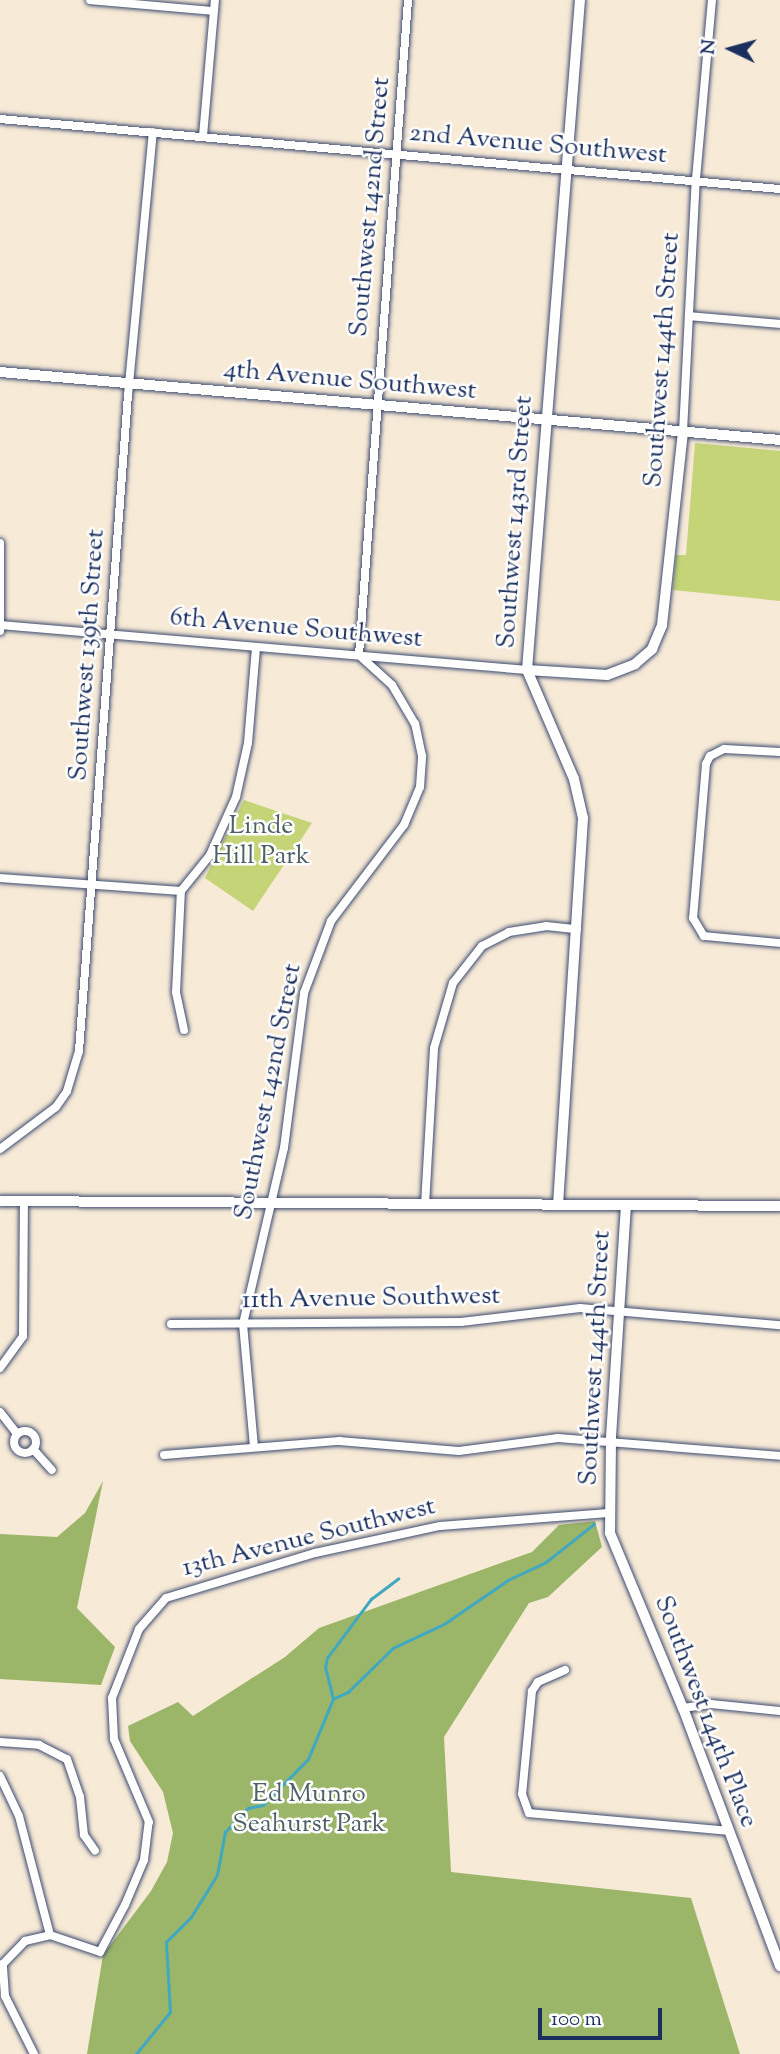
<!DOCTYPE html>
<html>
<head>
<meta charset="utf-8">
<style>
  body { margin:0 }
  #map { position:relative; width:780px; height:2054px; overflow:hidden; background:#f7ead7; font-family:"Sorts Mill Goudy",serif }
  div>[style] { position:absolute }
  .green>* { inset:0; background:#c4d477 }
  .forest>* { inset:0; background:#9bb668 }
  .stream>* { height:2.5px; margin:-1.25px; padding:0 1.25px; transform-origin:1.25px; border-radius:1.25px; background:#41a8c1 }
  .roads { filter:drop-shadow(0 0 2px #3c4b70) drop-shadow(0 0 2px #3c4b70) }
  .minor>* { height:8px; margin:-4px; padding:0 4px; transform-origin:4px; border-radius:4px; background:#fff }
  .minor>.ring { margin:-4px; padding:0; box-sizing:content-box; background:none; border:8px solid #fff; border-radius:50% }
  .tertiary>* { height:10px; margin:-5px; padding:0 5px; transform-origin:5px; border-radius:5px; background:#fff }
  .secondary>* { height:10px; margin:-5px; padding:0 5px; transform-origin:5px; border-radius:5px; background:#fff }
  span { translate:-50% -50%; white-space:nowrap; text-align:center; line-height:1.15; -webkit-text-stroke:5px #fff; paint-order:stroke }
  .street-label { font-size:26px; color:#1b2f5e }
  .park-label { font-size:26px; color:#4e6166 }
  .north { position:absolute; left:696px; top:14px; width:70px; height:70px; -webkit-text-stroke:5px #fff; paint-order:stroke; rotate:275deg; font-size:19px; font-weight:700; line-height:28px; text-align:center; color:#1b2f5e }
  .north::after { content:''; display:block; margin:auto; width:24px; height:32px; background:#1b2f5e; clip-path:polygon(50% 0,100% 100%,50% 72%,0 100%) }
  .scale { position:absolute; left:538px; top:2008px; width:124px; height:32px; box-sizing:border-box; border:4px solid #1b2f5e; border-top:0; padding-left:9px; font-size:21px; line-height:24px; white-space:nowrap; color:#1b2f5e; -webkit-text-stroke:5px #fff; paint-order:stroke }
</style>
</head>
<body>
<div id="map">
  <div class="green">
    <i style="clip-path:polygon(695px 443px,780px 451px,780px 601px,673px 590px,676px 555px,686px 555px)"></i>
    <i style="clip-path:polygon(244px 800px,312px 823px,253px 911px,205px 878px)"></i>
  </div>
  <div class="forest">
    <i style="clip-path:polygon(103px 1481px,77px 1608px,115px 1647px,101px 1685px,0 1679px,0 1534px,57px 1537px,85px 1513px)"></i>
    <i style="clip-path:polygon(595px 1521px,602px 1547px,548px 1597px,529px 1603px,444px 1737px,451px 1872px,691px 1898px,740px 2054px,87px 2054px,103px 1955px,151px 1891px,167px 1862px,173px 1833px,163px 1792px,130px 1741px,128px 1726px,178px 1702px,193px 1716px,285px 1657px,319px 1628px,532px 1552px,559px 1525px)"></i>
  </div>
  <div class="stream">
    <i style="left:333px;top:1699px;width:32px;rotate:-104deg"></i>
    <i style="left:325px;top:1668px;width:10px;rotate:-79deg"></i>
    <i style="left:327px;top:1658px;width:74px;rotate:-53.3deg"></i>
    <i style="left:371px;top:1599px;width:34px;rotate:-37deg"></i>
    <i style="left:136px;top:2054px;width:54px;rotate:-51deg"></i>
    <i style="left:170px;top:2012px;width:70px;rotate:-93.3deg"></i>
    <i style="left:166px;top:1942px;width:35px;rotate:-45deg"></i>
    <i style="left:191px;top:1917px;width:49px;rotate:-58.2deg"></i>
    <i style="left:217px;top:1875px;width:44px;rotate:-79.5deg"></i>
    <i style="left:225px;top:1832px;width:33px;rotate:-46deg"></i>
    <i style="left:248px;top:1808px;width:15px;rotate:-11deg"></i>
    <i style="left:263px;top:1805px;width:64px;rotate:-45.6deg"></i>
    <i style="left:308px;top:1759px;width:65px;rotate:-67.4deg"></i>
    <i style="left:333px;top:1699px;width:17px;rotate:-25deg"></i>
    <i style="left:348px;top:1692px;width:63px;rotate:-44.4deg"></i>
    <i style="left:393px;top:1648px;width:56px;rotate:-25.2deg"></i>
    <i style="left:444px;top:1624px;width:78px;rotate:-34.5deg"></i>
    <i style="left:508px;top:1580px;width:42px;rotate:-25.3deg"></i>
    <i style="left:546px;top:1562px;width:61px;rotate:-38.4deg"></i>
  </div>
  <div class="roads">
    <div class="minor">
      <i style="left:90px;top:0;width:124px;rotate:5.1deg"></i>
      <i style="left:0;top:119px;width:783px;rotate:5.13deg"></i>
      <i style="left:203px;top:136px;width:137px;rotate:-85deg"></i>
      <i style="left:689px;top:316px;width:91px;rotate:5deg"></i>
      <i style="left:683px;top:432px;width:253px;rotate:-87.1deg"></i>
      <i style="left:696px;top:179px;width:180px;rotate:-84.9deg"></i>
      <i style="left:0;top:543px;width:88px;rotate:90deg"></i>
      <i style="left:0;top:625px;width:529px;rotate:4.88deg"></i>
      <i style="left:780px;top:752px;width:56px;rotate:-176.9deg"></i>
      <i style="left:724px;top:749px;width:16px;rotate:153deg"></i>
      <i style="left:710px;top:756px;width:9px;rotate:117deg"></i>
      <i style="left:706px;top:764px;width:155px;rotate:94.8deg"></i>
      <i style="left:693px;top:918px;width:21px;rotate:59deg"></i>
      <i style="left:704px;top:936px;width:76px;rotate:5.3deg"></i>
      <i style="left:0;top:878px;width:181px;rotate:4.1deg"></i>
      <i style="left:184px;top:1030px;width:39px;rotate:-102deg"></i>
      <i style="left:176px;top:992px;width:101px;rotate:-87.2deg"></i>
      <i style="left:181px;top:891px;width:46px;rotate:-51.1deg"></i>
      <i style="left:210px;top:855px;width:64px;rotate:-65.9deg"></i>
      <i style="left:236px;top:797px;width:55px;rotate:-77.5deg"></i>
      <i style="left:248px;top:743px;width:96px;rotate:-85.2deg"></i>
      <i style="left:0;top:1149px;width:70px;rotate:-36.9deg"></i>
      <i style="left:56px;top:1107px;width:19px;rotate:-55deg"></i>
      <i style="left:67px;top:1091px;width:42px;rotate:-73.3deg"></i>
      <i style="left:79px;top:1051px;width:658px;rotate:-85.73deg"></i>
      <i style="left:128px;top:395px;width:264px;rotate:-84.6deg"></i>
      <i style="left:425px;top:1205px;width:157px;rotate:-86.7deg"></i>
      <i style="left:434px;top:1048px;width:68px;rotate:-73.7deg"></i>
      <i style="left:453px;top:983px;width:47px;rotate:-51.9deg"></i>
      <i style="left:482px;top:946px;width:30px;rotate:-27deg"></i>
      <i style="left:509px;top:932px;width:37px;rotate:-9deg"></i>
      <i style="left:546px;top:926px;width:31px;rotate:6deg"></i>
      <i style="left:171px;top:1324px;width:290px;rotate:-0.4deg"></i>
      <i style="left:461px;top:1322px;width:120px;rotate:-6.7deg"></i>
      <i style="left:580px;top:1308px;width:201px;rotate:4.9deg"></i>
      <i style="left:0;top:1368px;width:39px;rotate:-54deg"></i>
      <i style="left:23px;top:1336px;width:135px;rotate:-89.6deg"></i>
      <i style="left:0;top:1412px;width:28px;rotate:52deg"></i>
      <i class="ring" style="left:14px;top:1431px;width:14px;height:14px"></i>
      <i style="left:254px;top:1447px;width:123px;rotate:-95.1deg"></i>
      <i style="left:243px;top:1324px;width:181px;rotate:-76.9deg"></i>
      <i style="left:284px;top:1148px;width:156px;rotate:-82.6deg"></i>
      <i style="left:304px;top:993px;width:77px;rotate:-69.4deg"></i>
      <i style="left:331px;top:921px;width:121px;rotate:-52.8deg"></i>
      <i style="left:404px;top:825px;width:41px;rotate:-67.2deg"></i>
      <i style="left:420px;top:787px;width:31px;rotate:-86deg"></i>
      <i style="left:422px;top:756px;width:33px;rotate:-102deg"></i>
      <i style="left:415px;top:724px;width:45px;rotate:-120.5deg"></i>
      <i style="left:392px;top:685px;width:45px;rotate:-137.7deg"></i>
      <i style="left:359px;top:655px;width:657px;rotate:-85.72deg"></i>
      <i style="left:33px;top:1449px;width:28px;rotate:48deg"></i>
      <i style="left:164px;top:1455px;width:176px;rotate:-4.6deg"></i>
      <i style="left:339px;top:1441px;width:120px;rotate:4.8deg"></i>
      <i style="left:459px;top:1451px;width:100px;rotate:-7.5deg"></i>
      <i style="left:558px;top:1438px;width:223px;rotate:4.6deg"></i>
      <i style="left:565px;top:1670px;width:30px;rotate:156deg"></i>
      <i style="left:538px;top:1682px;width:11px;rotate:124deg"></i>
      <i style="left:532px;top:1691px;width:103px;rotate:95.5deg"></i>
      <i style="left:522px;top:1794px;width:20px;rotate:70deg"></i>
      <i style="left:529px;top:1813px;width:201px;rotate:5.1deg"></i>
      <i style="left:683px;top:1708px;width:28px;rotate:-8deg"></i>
      <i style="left:711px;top:1704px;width:69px;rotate:5.8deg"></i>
      <i style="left:0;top:1742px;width:39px;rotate:4deg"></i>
      <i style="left:39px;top:1745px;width:31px;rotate:27deg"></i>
      <i style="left:67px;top:1759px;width:40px;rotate:71.1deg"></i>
      <i style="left:80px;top:1797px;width:38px;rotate:84deg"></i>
      <i style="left:84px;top:1835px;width:19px;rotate:55deg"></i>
      <i style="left:0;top:1776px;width:44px;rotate:64.6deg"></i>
      <i style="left:19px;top:1816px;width:123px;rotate:75.4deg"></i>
      <i style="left:34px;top:2054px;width:65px;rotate:-116.6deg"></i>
      <i style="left:5px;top:1996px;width:32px;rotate:-94deg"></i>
      <i style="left:3px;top:1964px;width:32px;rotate:-46deg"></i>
      <i style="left:25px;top:1941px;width:26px;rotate:-13deg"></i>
      <i style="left:50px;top:1935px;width:53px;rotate:18.8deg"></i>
      <i style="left:100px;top:1952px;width:53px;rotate:-62deg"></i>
      <i style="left:125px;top:1905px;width:49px;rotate:-67.1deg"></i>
      <i style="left:144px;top:1860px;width:38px;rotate:-83deg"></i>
      <i style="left:149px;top:1822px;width:90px;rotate:-112.9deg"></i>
      <i style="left:114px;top:1739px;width:41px;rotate:-92.8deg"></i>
      <i style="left:112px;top:1698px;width:74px;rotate:-68.6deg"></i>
      <i style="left:139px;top:1629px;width:41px;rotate:-48.9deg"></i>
      <i style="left:166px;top:1598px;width:156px;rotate:-16.8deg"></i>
      <i style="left:315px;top:1553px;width:128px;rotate:-12.2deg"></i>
      <i style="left:440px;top:1526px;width:169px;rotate:-4.4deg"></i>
    </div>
    <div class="tertiary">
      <i style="left:0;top:372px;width:783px;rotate:4.98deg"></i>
      <i style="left:527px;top:670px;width:80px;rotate:3.6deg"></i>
      <i style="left:607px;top:675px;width:30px;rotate:-21deg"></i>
      <i style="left:635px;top:664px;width:23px;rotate:-41deg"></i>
      <i style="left:652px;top:649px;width:26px;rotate:-67deg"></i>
      <i style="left:662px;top:625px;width:194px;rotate:-83.8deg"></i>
      <i style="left:558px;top:1205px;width:388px;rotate:-86.3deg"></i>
      <i style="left:583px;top:818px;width:40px;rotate:-103deg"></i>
      <i style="left:574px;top:779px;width:119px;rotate:-113.3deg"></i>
      <i style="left:527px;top:670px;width:672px;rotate:-85.48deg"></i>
      <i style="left:626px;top:1205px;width:235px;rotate:93.7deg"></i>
      <i style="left:611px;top:1440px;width:93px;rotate:90.6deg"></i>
      <i style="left:610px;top:1533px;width:190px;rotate:67.4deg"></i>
      <i style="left:683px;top:1708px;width:276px;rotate:69.4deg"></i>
    </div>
    <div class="secondary">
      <i style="left:0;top:1201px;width:780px;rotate:0.37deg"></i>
    </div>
  </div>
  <div class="street-label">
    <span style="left:538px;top:145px;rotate:5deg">2nd Avenue Southwest</span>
    <span style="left:371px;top:207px;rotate:-85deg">Southwest 142nd Street</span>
    <span style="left:663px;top:360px;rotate:-86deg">Southwest 144th Street</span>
    <span style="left:350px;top:381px;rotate:5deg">4th Avenue Southwest</span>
    <span style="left:516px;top:522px;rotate:-86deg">Southwest 143rd Street</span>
    <span style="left:296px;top:629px;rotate:5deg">6th Avenue Southwest</span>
    <span style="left:88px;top:655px;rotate:-86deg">Southwest 139th Street</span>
    <span style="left:269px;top:1092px;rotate:-79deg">Southwest 142nd Street</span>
    <span style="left:371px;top:1299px;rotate:-1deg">11th Avenue Southwest</span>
    <span style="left:596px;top:1358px;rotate:-87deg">Southwest 144th Street</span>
    <span style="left:309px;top:1538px;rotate:-14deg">13th Avenue Southwest</span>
    <span style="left:705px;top:1712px;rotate:69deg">Southwest 144th Place</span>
  </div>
  <div class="park-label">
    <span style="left:261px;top:842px">Linde<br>Hill Park</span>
    <span style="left:309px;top:1810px">Ed Munro<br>Seahurst Park</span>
  </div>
  <div class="north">N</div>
  <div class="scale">100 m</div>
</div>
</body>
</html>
